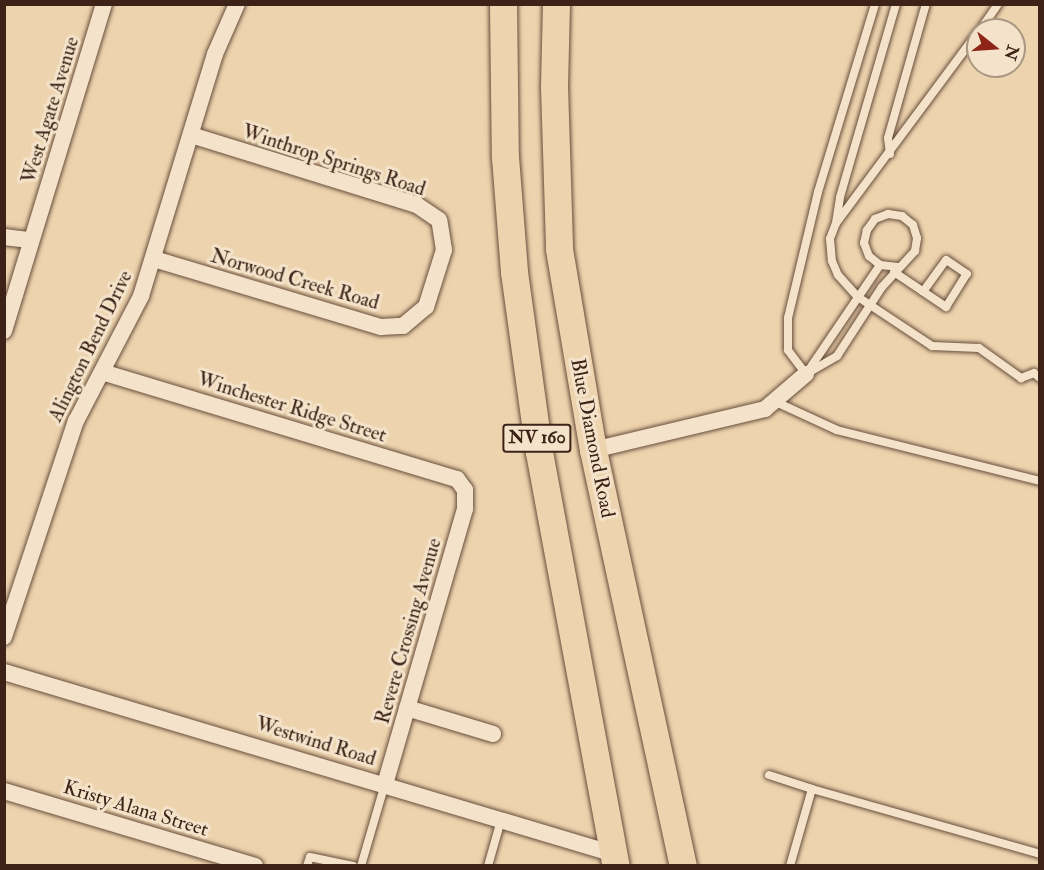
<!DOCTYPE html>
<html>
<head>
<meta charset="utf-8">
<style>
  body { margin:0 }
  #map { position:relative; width:1044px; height:870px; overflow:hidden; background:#eed4ae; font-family:"IM FELL Double Pica",serif }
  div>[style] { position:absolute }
  .roads { filter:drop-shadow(0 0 2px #684e3d) drop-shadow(0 0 2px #684e3d) }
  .service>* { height:8px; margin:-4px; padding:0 4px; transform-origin:4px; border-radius:4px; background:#f4e3ca }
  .minor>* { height:16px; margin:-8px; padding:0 8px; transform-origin:8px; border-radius:8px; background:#f4e3ca }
  .trunk>* { height:27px; margin:-13.5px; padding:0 13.5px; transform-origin:13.5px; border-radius:13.5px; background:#eed4ae }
  span { translate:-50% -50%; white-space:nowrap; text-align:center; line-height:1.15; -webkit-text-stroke:6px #f4e3ca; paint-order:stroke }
  .shield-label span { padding:2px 4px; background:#f4e3ca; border:2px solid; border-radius:4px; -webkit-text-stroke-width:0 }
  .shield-label { font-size:18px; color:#3c2217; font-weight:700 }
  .street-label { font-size:20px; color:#3c2217 }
  .frame { position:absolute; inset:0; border:6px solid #3c2217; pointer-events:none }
  .north { position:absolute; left:966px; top:18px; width:60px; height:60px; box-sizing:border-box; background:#f4e3ca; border:2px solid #aa9682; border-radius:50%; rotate:107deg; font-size:16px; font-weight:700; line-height:24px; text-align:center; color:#3c2217 }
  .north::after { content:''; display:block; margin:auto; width:21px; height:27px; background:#8f2418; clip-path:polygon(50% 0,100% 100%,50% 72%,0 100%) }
</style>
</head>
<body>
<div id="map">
  <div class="roads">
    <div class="service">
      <i style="left:980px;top:30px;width:32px;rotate:-55deg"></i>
      <i style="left:978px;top:32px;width:238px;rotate:126.6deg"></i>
      <i style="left:836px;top:223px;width:17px;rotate:111deg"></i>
      <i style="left:830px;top:239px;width:22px;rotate:85deg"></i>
      <i style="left:832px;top:261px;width:15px;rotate:67deg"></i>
      <i style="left:838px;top:275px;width:30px;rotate:48deg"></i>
      <i style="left:858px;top:297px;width:89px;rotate:33.5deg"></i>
      <i style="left:932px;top:346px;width:47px;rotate:2.4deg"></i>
      <i style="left:979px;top:348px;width:52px;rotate:35.5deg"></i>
      <i style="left:1021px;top:378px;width:14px;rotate:-21deg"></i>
      <i style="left:1034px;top:373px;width:8px;rotate:40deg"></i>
      <i style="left:890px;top:154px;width:16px;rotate:-97deg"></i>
      <i style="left:888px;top:138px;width:139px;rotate:-74.2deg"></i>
      <i style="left:836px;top:223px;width:26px;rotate:-81deg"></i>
      <i style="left:840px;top:197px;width:201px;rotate:-73.8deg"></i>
      <i style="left:894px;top:272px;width:63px;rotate:33.9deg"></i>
      <i style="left:946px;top:307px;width:39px;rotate:-58deg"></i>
      <i style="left:967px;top:274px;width:25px;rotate:-146deg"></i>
      <i style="left:946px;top:260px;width:39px;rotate:126deg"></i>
      <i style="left:806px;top:374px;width:30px;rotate:-127deg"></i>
      <i style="left:788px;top:350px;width:32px;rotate:-90deg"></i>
      <i style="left:788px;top:318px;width:130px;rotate:-76.6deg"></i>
      <i style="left:818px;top:192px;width:196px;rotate:-73.1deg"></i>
      <i style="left:806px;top:374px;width:36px;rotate:-30deg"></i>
      <i style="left:837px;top:356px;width:82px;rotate:-56.9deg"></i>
      <i style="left:882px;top:287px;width:49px;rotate:-47.5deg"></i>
      <i style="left:915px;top:251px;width:13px;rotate:-81deg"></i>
      <i style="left:917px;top:238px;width:14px;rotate:-107deg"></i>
      <i style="left:913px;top:225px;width:14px;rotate:-141deg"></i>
      <i style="left:902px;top:216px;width:14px;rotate:-172deg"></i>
      <i style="left:888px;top:214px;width:14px;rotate:159deg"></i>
      <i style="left:875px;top:219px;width:14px;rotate:126deg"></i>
      <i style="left:867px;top:230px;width:13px;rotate:103deg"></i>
      <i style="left:864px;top:243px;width:14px;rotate:69deg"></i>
      <i style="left:869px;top:256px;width:14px;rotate:39deg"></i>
      <i style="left:880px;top:265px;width:18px;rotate:6deg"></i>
      <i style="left:806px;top:374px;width:132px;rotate:-55.8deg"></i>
      <i style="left:776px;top:402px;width:67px;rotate:24.7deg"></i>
      <i style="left:837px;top:430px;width:209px;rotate:14.1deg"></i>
      <i style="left:769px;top:775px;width:45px;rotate:18deg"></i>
      <i style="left:307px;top:866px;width:9px;rotate:-72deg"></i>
      <i style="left:310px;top:857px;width:44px;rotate:11.8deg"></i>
      <i style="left:361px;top:866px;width:85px;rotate:-73.7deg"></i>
      <i style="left:488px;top:866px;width:48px;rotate:-74.2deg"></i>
      <i style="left:790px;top:866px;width:80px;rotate:-74.1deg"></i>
      <i style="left:812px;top:789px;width:237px;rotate:15.9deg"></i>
    </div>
    <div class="minor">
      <i style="left:4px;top:237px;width:26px;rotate:7deg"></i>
      <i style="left:154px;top:259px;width:237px;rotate:16.7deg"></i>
      <i style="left:381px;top:327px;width:22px;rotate:-3deg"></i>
      <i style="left:403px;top:326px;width:30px;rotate:-40deg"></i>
      <i style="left:426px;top:307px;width:60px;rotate:-72.5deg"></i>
      <i style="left:444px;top:250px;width:30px;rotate:-99deg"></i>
      <i style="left:439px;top:220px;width:27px;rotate:-146deg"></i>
      <i style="left:417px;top:205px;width:237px;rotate:-162.8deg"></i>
      <i style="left:4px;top:331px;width:342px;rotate:-73deg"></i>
      <i style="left:102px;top:372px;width:371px;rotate:16.8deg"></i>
      <i style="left:457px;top:479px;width:14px;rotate:54deg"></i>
      <i style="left:465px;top:490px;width:19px;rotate:90deg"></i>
      <i style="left:465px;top:509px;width:286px;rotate:106.2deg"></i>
      <i style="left:593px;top:450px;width:177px;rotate:-13.4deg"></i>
      <i style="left:765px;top:409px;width:54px;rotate:-40.5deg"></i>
      <i style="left:4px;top:637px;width:228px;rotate:-71.6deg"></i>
      <i style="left:76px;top:421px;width:141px;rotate:-62.5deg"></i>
      <i style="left:141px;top:296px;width:253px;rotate:-73deg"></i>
      <i style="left:215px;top:54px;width:55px;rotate:-66.3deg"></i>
      <i style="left:4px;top:672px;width:637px;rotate:16.61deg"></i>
      <i style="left:407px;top:708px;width:90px;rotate:16.8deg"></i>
      <i style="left:4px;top:791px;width:262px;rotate:16.6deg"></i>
    </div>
    <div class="trunk">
      <i style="left:503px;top:4px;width:153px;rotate:89.3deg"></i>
      <i style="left:505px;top:157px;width:115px;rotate:85.5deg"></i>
      <i style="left:514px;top:272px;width:182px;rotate:82.1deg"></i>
      <i style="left:539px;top:452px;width:421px;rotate:79.5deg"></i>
      <i style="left:556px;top:4px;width:82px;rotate:91.4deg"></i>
      <i style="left:554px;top:86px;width:163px;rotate:88.2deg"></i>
      <i style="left:559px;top:249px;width:204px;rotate:80.4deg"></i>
      <i style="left:593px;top:450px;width:426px;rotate:77.8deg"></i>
    </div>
  </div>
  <div class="shield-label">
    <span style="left:537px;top:438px">NV 160</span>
  </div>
  <div class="street-label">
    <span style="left:50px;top:110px;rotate:-73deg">West Agate Avenue</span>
    <span style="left:334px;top:160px;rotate:18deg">Winthrop Springs Road</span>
    <span style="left:295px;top:279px;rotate:16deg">Norwood Creek Road</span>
    <span style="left:90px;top:346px;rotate:-64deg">Alington Bend Drive</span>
    <span style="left:292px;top:407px;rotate:17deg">Winchester Ridge Street</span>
    <span style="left:593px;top:438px;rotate:79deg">Blue Diamond Road</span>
    <span style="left:408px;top:631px;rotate:-74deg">Revere Crossing Avenue</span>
    <span style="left:316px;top:741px;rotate:17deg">Westwind Road</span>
    <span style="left:136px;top:808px;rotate:17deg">Kristy Alana Street</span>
  </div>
  <div class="frame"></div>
  <div class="north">N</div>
</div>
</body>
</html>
